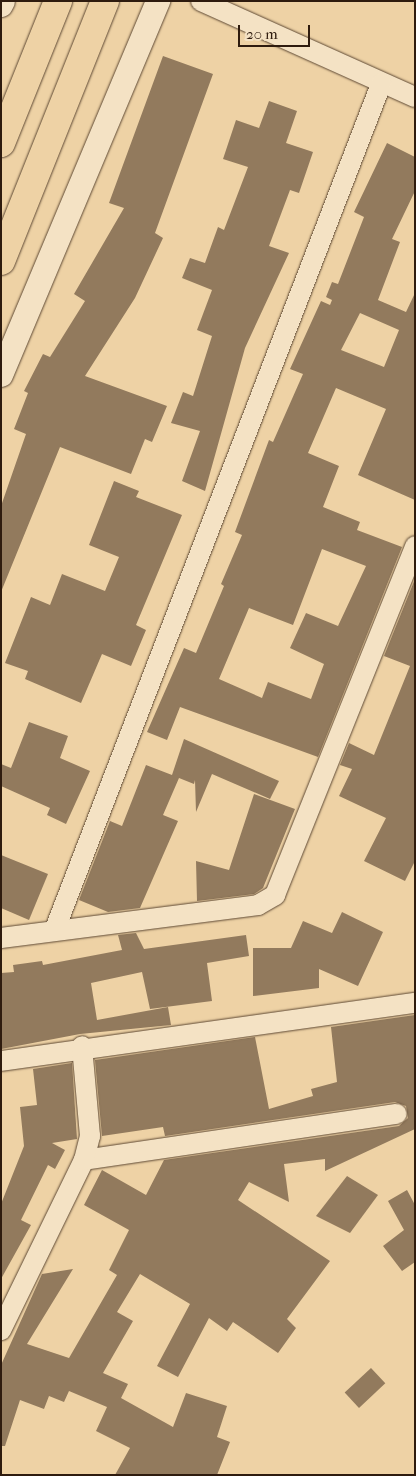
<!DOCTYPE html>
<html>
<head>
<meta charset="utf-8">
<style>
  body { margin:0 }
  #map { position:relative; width:416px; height:1476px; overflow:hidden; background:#eed2a5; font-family:"IM FELL French Canon",serif }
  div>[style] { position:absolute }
  .building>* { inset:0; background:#927a5d; transform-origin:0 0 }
  .roads { filter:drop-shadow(0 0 1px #5e4934) drop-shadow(0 0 1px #5e4934) }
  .minor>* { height:20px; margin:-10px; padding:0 10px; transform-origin:10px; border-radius:10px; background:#f4e2c4 }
  .tertiary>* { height:24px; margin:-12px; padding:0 12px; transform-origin:12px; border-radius:12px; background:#f4e2c4 }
  .primary>* { height:28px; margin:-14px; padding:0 14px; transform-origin:14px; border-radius:14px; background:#eed2a5 }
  span { translate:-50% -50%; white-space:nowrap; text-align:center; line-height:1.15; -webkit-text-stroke:4px #f4e2c4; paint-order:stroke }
  .frame { position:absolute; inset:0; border:2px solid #2e1b0e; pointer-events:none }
  .scale { position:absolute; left:238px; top:25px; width:72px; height:22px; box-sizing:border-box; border:2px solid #2e1b0e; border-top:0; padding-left:6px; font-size:15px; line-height:18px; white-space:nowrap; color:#2e1b0e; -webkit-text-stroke:4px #f4e2c4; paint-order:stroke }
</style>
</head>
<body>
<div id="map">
  <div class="building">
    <i style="clip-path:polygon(163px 56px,213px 74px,155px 233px,163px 238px,135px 298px,85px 376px,167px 406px,152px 442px,145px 439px,131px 474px,60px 447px,1px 592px,1px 506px,26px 434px,14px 429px,28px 393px,24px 391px,43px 354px,50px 357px,85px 301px,74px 294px,124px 208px,109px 203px)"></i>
    <i style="clip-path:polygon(269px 101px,297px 111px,286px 143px,313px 152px,299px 193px,290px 190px,269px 246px,289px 253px,245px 348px,205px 491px,182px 481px,200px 431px,171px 423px,183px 392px,193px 396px,212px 336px,197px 330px,212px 290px,182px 278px,190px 258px,205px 263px,218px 227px,224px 230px,248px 167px,223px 159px,236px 120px,259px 128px)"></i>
    <i style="clip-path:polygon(evenodd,387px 143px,415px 157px,415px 191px,392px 239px,400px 242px,378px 300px,406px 312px,415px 293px,415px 500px,358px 475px,386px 409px,336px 388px,308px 453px,339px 466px,323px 507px,360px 522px,357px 530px,402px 547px,318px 757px,180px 707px,167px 740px,147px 732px,184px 648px,196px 653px,224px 586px,221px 584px,242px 535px,235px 532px,269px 440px,273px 442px,303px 374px,290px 369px,321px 301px,330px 305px,332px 300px,326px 297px,332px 282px,338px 284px,364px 217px,354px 212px,387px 143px,360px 313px,399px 330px,384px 367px,341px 350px,360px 313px,387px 143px,322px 549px,366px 566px,338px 626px,306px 613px,290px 648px,324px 664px,311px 699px,268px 682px,262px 698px,219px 679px,249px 608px,293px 625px,322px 549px)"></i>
    <i style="clip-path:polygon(114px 481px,139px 491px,136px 497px,182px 515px,136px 625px,146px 630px,131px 666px,102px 654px,81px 703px,25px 679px,28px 671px,5px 663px,31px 597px,50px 605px,62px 574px,105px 591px,119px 557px,89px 545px)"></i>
    <i style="clip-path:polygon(415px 579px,415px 861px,405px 881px,364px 861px,386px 818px,339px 796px,352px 769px,340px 765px,349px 743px,374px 755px,410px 666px,384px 656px)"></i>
    <i style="clip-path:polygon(29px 722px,68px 736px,60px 758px,90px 771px,66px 824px,47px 815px,50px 808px,1px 786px,1px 764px,11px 768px)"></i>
    <i style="clip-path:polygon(184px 739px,279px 781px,270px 799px,212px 774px,196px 812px,195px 780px,194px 784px,179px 778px,163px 815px,178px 821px,140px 908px,108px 912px,79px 900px,110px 821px,122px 826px,146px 765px,172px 775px)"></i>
    <i style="clip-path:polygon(254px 794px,295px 809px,263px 888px,254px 894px,197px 901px,196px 861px,229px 870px)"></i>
    <i style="clip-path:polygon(1px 855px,48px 874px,29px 920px,1px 908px)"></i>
    <i style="clip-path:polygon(342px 912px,383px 932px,358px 986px,319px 969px,319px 988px,253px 996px,253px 948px,291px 948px,303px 921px,332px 933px)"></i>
    <i style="clip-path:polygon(136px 933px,144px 949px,246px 935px,249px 956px,207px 963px,212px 1001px,150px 1009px,142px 972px,91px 983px,97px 1020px,168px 1007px,171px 1025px,80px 1034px,1px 1049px,1px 973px,14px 972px,13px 965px,42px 961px,43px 965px,122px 950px,118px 935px)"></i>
    <i style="clip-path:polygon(415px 1015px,415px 1129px,325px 1171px,325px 1159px,284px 1164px,289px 1202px,249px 1182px,238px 1200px,330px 1261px,287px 1319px,296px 1328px,278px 1353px,233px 1322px,227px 1331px,209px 1318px,178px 1377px,157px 1366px,190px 1304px,140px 1274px,117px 1312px,133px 1321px,103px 1373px,128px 1384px,121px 1398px,173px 1427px,186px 1393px,227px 1406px,217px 1437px,230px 1442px,217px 1475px,115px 1475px,130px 1448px,96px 1431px,107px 1407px,69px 1391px,64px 1402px,49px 1396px,44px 1409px,20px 1400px,5px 1446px,1px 1446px,1px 1365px,42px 1274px,73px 1269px,27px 1344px,69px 1358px,117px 1275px,109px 1270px,129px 1230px,84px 1205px,102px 1170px,146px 1195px,164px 1160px,399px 1126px,408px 1118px,406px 1106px,395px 1102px,165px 1136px,163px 1127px,102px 1136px,95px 1060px,255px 1037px,269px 1109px,313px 1096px,311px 1089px,337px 1082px,331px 1027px)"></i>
    <i style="clip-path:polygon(72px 1063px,77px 1139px,52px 1143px,65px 1150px,55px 1169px,48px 1165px,21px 1220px,31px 1225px,1px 1279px,1px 1204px,24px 1146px,20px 1107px,37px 1105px,33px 1069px)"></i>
    <i style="clip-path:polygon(347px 1176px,378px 1195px,350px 1233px,316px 1216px)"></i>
    <i style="clip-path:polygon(407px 1190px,415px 1205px,415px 1262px,402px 1271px,383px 1246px,404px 1230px,388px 1201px)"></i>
    <i style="left:371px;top:1368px;width:21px;height:36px;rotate:47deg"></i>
  </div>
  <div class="roads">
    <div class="minor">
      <i style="left:201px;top:1px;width:235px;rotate:24.2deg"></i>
      <i style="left:55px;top:929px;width:906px;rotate:-68.9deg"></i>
      <i style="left:1px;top:938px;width:259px;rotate:-7.3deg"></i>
      <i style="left:258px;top:905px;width:20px;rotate:-30deg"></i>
      <i style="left:275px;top:895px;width:376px;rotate:-68.1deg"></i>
      <i style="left:1px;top:1061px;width:418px;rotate:-8deg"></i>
      <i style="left:84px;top:1160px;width:316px;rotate:-8.4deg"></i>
      <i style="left:1px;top:1330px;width:189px;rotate:-64deg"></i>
      <i style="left:84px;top:1160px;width:25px;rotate:-76deg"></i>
      <i style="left:90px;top:1136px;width:90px;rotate:-95.1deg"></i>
    </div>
    <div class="tertiary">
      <i style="left:1px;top:5px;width:4px;rotate:-63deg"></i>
      <i style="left:1px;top:375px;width:406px;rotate:-67.2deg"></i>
    </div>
    <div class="primary">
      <i style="left:1px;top:143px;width:153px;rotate:-68.1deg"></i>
      <i style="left:1px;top:261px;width:280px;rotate:-68.2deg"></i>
    </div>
  </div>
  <div class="frame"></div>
  <div class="scale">20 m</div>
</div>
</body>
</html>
